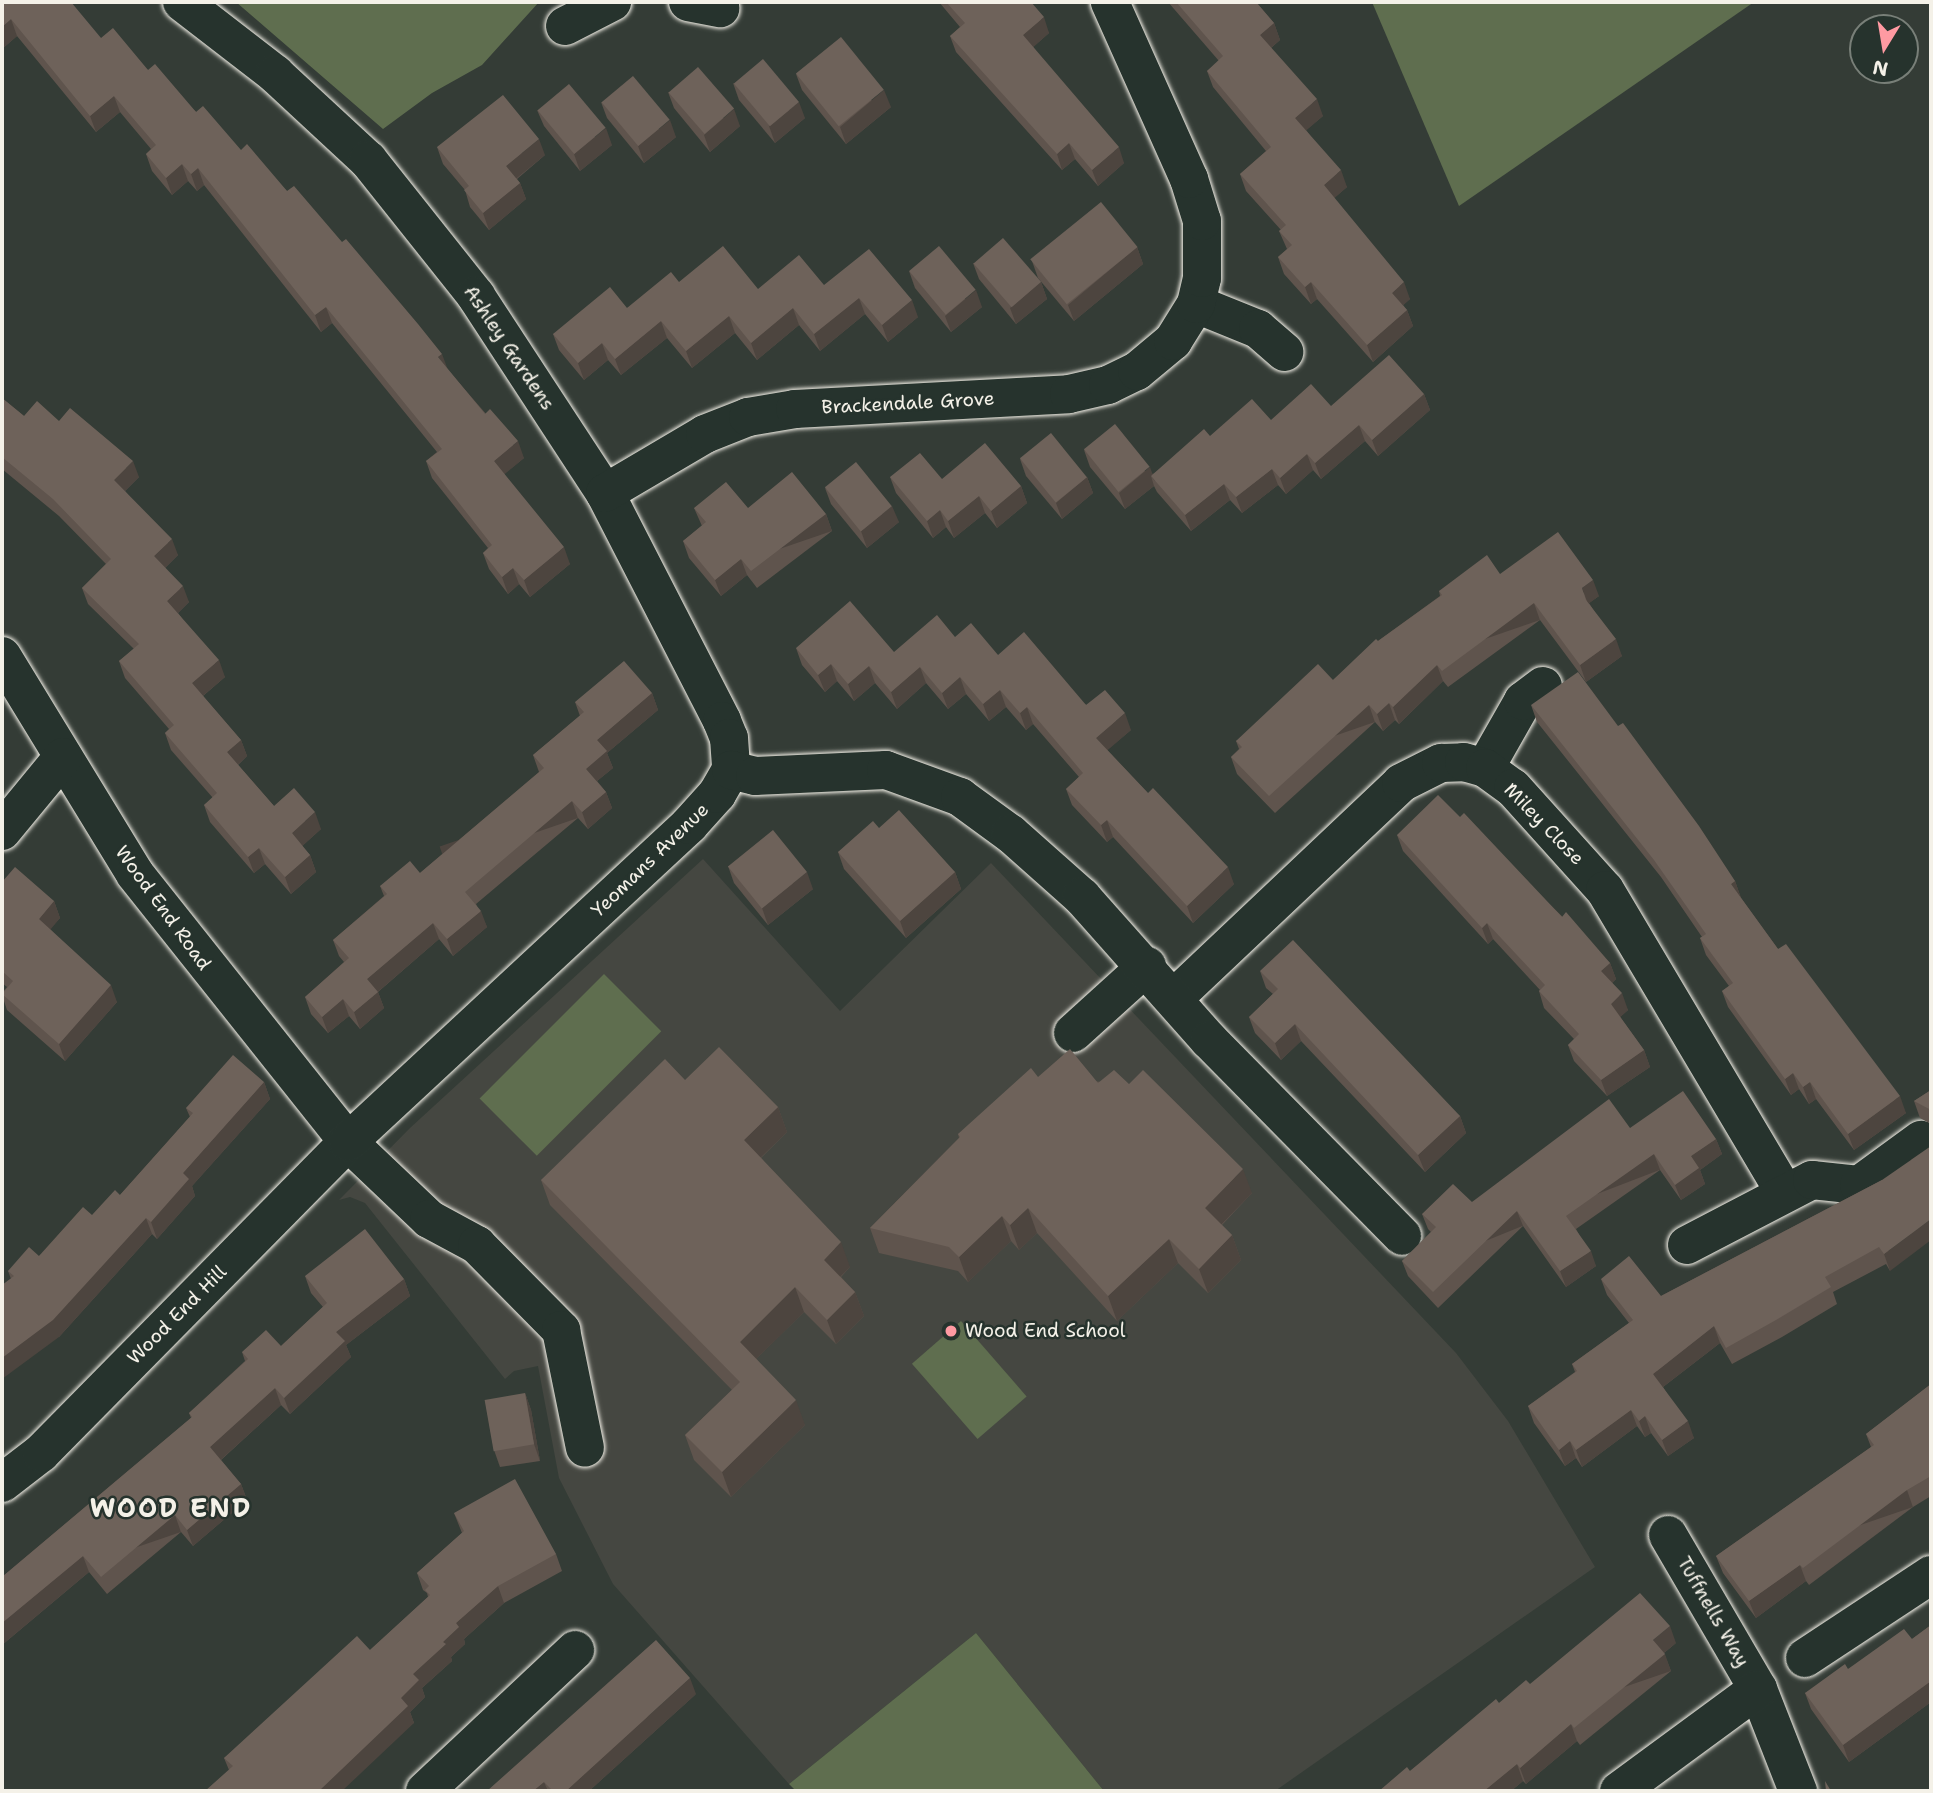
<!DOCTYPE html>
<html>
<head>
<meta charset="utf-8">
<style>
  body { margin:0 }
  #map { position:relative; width:1933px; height:1793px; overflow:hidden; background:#343c36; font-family:"Shantell Sans",sans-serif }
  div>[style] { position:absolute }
  .built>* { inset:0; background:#454741 }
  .green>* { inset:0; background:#5f6e4f; transform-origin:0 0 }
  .roads { filter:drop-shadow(0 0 2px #f4f1e8) drop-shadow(0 0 2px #f4f1e8) }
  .minor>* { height:38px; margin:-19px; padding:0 19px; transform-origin:19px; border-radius:19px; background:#26332d }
  .wall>* { inset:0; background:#5f544d }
  .shaded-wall>* { inset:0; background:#4d453f; transform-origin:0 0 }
  .building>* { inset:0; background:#6e625a; transform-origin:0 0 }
  .dots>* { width:19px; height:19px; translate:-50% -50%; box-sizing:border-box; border:4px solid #26332d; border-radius:50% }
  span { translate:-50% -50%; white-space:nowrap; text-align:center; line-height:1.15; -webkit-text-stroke:5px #26332d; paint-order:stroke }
  .street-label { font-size:19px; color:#f4f1e8 }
  .poi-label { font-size:19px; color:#f4f1e8 }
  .left { translate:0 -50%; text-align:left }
  .district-label { font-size:26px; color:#f4f1e8; font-weight:700; letter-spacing:2px }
  .frame { position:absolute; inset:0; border:4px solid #f4f1e8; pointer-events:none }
  .north { position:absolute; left:1849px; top:14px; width:70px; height:70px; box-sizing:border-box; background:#26332d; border:2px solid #787f78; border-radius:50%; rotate:191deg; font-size:19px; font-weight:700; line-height:28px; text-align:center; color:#f4f1e8 }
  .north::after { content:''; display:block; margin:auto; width:24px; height:32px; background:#ff9aa2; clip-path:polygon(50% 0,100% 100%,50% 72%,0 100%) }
</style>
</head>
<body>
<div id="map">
  <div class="built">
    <i style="clip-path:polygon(703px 859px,840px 1011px,991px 863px,1456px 1353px,1508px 1421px,1595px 1567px,1275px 1791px,1104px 1791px,976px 1633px,789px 1784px,613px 1584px,559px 1478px,538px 1366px,514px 1371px,505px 1379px,365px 1203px,350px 1197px,339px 1200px,410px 1128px)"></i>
  </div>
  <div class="green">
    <i style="clip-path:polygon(236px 2px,539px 2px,482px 65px,432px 93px,383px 129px)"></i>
    <i style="clip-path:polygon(1372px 2px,1754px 2px,1459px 206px)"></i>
    <i style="left:604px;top:974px;width:81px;height:176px;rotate:45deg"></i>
    <i style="left:961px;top:1321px;width:100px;height:65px;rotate:49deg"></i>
    <i style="clip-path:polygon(976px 1633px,1104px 1791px,796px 1791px,789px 1784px)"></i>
  </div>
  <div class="roads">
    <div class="minor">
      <i style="left:182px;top:2px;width:118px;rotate:37.7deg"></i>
      <i style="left:275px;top:74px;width:127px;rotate:42.8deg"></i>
      <i style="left:368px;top:160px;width:174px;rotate:51.5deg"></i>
      <i style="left:476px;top:296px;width:235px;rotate:56.8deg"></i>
      <i style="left:605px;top:493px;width:256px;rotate:62.8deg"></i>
      <i style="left:722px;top:721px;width:18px;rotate:68deg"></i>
      <i style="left:729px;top:738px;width:32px;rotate:86deg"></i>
      <i style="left:688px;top:2px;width:33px;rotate:11deg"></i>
      <i style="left:565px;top:26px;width:53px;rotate:-27.1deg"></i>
      <i style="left:1196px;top:304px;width:67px;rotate:22deg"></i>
      <i style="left:1258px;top:329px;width:35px;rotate:41deg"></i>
      <i style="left:605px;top:493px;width:116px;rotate:-30.5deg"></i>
      <i style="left:705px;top:434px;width:46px;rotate:-21.6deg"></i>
      <i style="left:748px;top:417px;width:48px;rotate:-9.7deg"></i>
      <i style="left:795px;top:409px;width:274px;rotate:-3.1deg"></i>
      <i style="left:1069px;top:394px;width:40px;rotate:-13deg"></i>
      <i style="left:1108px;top:385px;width:32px;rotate:-26deg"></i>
      <i style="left:1137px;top:371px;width:47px;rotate:-39.8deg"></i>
      <i style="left:1173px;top:341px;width:44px;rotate:-58.1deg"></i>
      <i style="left:1196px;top:304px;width:27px;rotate:-77deg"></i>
      <i style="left:1202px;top:278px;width:57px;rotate:-90deg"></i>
      <i style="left:1202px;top:221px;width:44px;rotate:-107.2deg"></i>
      <i style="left:1189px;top:179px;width:194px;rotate:-114.1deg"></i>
      <i style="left:2px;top:656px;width:255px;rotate:58.6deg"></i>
      <i style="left:135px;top:874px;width:342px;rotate:51.5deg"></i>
      <i style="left:348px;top:1142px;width:112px;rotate:43.5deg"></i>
      <i style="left:429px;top:1219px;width:55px;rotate:28.4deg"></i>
      <i style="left:477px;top:1245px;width:120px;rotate:45.3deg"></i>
      <i style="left:561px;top:1330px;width:120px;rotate:78.5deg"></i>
      <i style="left:1485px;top:768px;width:77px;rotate:-60.4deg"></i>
      <i style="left:1523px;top:701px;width:25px;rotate:-37deg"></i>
      <i style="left:2px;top:831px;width:96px;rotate:-50.5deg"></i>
      <i style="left:1174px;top:998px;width:313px;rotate:-43.4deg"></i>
      <i style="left:1401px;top:783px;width:45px;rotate:-26.6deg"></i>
      <i style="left:1441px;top:763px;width:23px;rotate:-2deg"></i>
      <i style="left:1464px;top:762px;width:22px;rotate:16deg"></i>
      <i style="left:1485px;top:768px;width:34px;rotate:36deg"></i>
      <i style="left:1513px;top:788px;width:137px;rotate:48deg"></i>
      <i style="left:1605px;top:890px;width:351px;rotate:59.3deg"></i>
      <i style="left:1073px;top:1033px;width:100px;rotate:-42.2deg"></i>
      <i style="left:1687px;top:1245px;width:141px;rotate:-27.5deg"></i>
      <i style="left:1812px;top:1180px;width:47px;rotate:6.1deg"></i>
      <i style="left:1859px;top:1185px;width:77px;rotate:-36deg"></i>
      <i style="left:2px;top:1483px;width:49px;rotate:-37.6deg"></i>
      <i style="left:41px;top:1453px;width:437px;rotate:-45.4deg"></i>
      <i style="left:348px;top:1142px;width:466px;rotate:-42.9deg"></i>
      <i style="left:689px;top:825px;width:42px;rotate:-47.9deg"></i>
      <i style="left:717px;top:794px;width:28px;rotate:-60deg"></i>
      <i style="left:731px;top:770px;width:25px;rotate:14deg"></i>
      <i style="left:755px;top:776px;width:131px;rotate:-2.6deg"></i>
      <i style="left:886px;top:770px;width:79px;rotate:20deg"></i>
      <i style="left:960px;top:797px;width:63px;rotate:36deg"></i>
      <i style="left:1011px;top:834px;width:95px;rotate:41.6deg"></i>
      <i style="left:1082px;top:897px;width:191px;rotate:48.4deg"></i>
      <i style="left:1209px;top:1040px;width:275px;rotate:45.4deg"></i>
      <i style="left:1668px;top:1535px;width:178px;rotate:59.7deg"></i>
      <i style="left:1758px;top:1689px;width:110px;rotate:68.6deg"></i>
      <i style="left:1805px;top:1658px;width:151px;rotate:-33.4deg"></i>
      <i style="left:425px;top:1791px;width:206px;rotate:-43.2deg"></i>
      <i style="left:1619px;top:1791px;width:172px;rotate:-36.3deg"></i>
    </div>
  </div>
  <div class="wall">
    <i style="clip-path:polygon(2px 2px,101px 38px,148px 70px,287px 191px,448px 370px,524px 458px,504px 474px,570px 564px,530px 597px,519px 584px,508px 594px,489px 569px,483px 553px,488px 548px,432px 478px,426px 461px,437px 452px,332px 323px,321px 332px,204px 185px,197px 191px,188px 181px,172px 195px,152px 171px,146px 154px,151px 149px,120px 112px,96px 132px,17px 36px,2px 49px)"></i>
    <i style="clip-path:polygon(939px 2px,1031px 2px,1049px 33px,1033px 47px,1124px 163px,1098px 186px,1075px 159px,1062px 170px,956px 52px,950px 36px,960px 27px)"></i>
    <i style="clip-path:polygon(1168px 2px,1256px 2px,1274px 23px,1280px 40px,1271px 48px,1323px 116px,1306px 130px,1347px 187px,1334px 198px,1410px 299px,1403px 305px,1407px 310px,1413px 326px,1373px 362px,1317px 299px,1311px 304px,1284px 274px,1278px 257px,1287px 249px,1279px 231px,1281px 230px,1246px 191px,1240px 174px,1266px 151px,1213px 87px,1207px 71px,1219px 61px)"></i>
    <i style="clip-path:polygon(796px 74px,891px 107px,846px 144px,802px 90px)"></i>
    <i style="clip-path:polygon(733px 83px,805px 118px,775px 143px,739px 100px)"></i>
    <i style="clip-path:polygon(668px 92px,740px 126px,710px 152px,674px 108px)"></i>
    <i style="clip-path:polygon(601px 102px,676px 137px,644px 163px,607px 118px)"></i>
    <i style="clip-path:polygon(537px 110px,612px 145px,580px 171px,544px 126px)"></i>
    <i style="clip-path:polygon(437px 147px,545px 155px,517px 179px,520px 183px,526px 199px,489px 230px,470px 207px,465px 190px,443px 164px)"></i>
    <i style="clip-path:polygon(1137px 247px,1143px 264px,1074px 321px,1038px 278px,1032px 261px)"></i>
    <i style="clip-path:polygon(973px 263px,1041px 282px,1047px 299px,1016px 324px,979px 279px)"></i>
    <i style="clip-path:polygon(909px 271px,982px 307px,951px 332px,915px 288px)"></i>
    <i style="clip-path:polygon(679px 282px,758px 289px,824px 285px,918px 317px,888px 342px,865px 314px,820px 351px,799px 325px,757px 360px,735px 333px,692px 368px,667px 338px,621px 375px,608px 360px,584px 380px,559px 350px,553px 334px,627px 308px)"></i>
    <i style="clip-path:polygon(1424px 394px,1430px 410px,1378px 456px,1365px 441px,1321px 479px,1313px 470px,1286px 494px,1278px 485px,1242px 513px,1230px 500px,1191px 531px,1157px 492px,1154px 486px,1125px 509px,1090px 467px,1084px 450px,1153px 474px,1210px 436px,1271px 420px,1331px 406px)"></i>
    <i style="clip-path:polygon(2px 398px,24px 416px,59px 421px,139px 477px,125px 491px,178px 555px,165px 568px,189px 602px,178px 613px,225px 677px,203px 696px,241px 740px,247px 756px,238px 765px,274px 806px,321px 829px,302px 846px,310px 855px,316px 872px,291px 894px,265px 864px,254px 873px,210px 822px,204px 805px,213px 798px,171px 750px,165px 733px,169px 729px,125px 678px,119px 661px,134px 649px,88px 604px,82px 588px,106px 564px,59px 516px,2px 469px)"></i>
    <i style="clip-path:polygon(1020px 459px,1087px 477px,1093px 493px,1062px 519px,1026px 476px)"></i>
    <i style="clip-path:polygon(890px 477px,942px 479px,1021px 486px,1027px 503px,997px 528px,985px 513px,954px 538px,946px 527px,933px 538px,896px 493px)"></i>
    <i style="clip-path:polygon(825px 488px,899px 522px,867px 548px,831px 504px)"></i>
    <i style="clip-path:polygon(694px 508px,748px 508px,826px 514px,832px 531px,757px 588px,747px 575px,721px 596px,689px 558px,683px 541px,702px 526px)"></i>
    <i style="clip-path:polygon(1500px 574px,1599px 596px,1589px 603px,1622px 656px,1586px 682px,1540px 620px,1448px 687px,1443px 681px,1399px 724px,1395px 720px,1383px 731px,1375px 722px,1275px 813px,1237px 774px,1231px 757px,1239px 749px,1236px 741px,1333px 680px,1378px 641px,1440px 596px,1439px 591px)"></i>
    <i style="clip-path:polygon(955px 637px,998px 655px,1131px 730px,1107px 750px,1234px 884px,1193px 923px,1113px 837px,1107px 842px,1072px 805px,1066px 789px,1079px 777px,1033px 724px,1026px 730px,1006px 707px,989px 721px,966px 694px,948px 709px,926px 683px,897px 709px,875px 683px,854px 701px,837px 681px,825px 692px,802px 665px,796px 648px,894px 652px)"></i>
    <i style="clip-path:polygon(652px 693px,658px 710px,607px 753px,613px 768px,597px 781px,606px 792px,612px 808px,588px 829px,578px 818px,476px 904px,487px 927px,453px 956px,439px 939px,378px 992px,384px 1008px,360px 1029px,349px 1016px,328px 1033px,311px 1014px,305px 997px,344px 962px,339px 956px,333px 940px,384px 896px,380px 886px,420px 873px,539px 772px,533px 755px,580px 716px,575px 702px)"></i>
    <i style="clip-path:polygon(1531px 705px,1735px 881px,1741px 898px,1778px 949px,1906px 1113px,1854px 1150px,1816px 1099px,1809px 1104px,1799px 1089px,1791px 1095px,1728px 1007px,1722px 991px,1729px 986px,1706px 955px,1700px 938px,1702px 937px,1661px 877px,1537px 722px)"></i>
    <i style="clip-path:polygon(1460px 817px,1610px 963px,1616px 979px,1612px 983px,1628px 1010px,1620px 1017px,1644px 1050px,1650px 1067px,1607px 1096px,1574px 1061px,1568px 1045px,1574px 1039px,1544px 1008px,1539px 991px,1540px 990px,1493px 939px,1488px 944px,1403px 851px,1397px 835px)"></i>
    <i style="clip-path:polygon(879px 828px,955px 872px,961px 889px,906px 938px,844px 869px,838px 852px)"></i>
    <i style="clip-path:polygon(728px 866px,813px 889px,768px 925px,734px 883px)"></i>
    <i style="clip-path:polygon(2px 882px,54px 901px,60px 918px,50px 929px,117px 1002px,65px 1061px,7px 1010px,2px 995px,2px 993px,7px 987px,2px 983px)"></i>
    <i style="clip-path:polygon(1260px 971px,1460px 1116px,1466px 1133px,1425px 1172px,1301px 1041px,1281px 1060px,1255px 1033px,1249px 1017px,1273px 994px,1266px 988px)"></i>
    <i style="clip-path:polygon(1038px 1077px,1129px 1084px,1252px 1193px,1222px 1225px,1232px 1235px,1241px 1260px,1208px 1293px,1178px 1263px,1117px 1321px,1037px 1233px,1019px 1250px,1011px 1241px,968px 1282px,958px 1271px,879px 1253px,870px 1228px,959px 1138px,958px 1134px)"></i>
    <i style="clip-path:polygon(685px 1080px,778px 1107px,787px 1132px,761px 1158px,850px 1267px,841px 1277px,855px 1292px,864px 1316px,836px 1344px,804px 1312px,756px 1359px,805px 1425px,731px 1497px,694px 1460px,685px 1435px,732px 1390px,550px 1205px,541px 1180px)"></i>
    <i style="clip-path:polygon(264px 1082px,270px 1099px,192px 1186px,195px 1196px,157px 1239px,152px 1234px,59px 1337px,11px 1279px,8px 1271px,39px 1256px,120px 1195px,190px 1117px,186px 1108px)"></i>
    <i style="clip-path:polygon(1931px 1090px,1931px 1124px,1920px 1118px,1914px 1101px)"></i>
    <i style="clip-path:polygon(1630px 1128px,1716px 1139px,1722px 1154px,1700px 1170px,1705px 1184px,1681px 1200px,1660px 1170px,1576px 1229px,1596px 1266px,1566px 1287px,1523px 1226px,1438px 1308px,1408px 1276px,1402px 1261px,1431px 1232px,1428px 1229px,1422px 1214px,1472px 1202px)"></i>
    <i style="clip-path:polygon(1882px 1180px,1890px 1271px,1886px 1264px,1833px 1292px,1837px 1304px,1782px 1337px,1732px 1364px,1720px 1343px,1663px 1387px,1694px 1438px,1668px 1456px,1651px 1433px,1645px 1437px,1637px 1426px,1582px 1467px,1576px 1458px,1565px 1466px,1534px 1423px,1528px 1406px,1575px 1372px,1572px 1364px,1629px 1323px,1607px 1295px,1601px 1279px,1661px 1296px)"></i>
    <i style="clip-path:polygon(305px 1276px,404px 1279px,410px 1296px,346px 1345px,351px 1357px,290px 1414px,281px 1405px,221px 1460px,241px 1484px,247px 1500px,193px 1546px,181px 1532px,107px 1594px,89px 1572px,2px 1645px,2px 1577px,191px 1418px,189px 1413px,245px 1361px,242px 1352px,281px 1346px,323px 1307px,311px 1293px)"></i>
    <i style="clip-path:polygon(1931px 1384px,1931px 1496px,1913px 1507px,1809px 1585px,1806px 1581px,1756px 1618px,1723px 1573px,1716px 1556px,1871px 1447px,1866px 1434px)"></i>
    <i style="clip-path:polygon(525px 1393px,531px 1410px,540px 1461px,500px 1467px,494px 1450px)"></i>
    <i style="clip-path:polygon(454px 1513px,556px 1554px,562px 1571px,504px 1603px,464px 1639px,465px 1644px,451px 1657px,452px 1661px,422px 1688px,425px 1697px,410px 1712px,414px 1723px,229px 1770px,224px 1758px,370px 1650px,428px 1597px,427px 1593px,423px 1590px,417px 1573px,462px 1533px)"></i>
    <i style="clip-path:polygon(1931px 1625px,1931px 1702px,1849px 1762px,1811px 1709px,1805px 1693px,1848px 1669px,1912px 1639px)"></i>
    <i style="clip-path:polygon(1676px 1643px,1664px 1653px,1671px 1671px,1580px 1745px,1577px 1741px,1526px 1784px,1523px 1781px,1511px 1791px,1379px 1791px,1410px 1771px,1499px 1703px,1530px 1684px)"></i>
    <i style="clip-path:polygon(696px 1694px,589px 1791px,487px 1791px)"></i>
  </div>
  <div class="shaded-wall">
    <i style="clip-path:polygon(1044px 17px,1049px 33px,1029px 51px,1023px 35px)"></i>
    <i style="clip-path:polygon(11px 19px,17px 36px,2px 49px,2px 27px)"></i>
    <i style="clip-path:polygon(1274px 23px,1280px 40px,1266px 52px,1260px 35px)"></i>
    <i style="clip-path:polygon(884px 90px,891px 107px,846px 144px,840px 127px)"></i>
    <i style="clip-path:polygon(114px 96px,120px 112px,96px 132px,90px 116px)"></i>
    <i style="clip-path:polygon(1317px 99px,1323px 116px,1301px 135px,1295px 118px)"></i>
    <i style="clip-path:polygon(799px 102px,805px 118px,775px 143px,769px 126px)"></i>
    <i style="clip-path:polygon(734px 109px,740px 126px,710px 152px,704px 135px)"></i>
    <i style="clip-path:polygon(670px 120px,676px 137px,644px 163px,638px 146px)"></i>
    <i style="clip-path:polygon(606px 128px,612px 145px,580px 171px,574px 154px)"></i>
    <i style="clip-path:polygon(539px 139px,545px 155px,512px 182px,506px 166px)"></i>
    <i style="clip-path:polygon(1069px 143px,1075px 159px,1062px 170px,1057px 154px)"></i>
    <i style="clip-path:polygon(1119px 147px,1124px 163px,1098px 186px,1092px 170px)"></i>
    <i style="clip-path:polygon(182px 164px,188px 181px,172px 195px,166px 178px)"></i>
    <i style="clip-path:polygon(198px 168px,204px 185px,197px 191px,191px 174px)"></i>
    <i style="clip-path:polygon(1341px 170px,1347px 187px,1330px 202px,1324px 185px)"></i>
    <i style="clip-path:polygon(520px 183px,526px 199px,489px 230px,483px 213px)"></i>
    <i style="clip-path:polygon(1137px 247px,1143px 264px,1074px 321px,1068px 305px)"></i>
    <i style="clip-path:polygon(1041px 282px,1047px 299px,1016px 324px,1010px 308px)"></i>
    <i style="clip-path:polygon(1311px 282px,1317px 299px,1311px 304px,1305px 287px)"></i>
    <i style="clip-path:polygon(1404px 282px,1410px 299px,1398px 310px,1392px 293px)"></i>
    <i style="clip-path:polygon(976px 290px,982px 307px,951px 332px,945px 316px)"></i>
    <i style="clip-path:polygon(859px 298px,865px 314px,820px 351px,814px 334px)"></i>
    <i style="clip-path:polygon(912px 300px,918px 317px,888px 342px,882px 325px)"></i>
    <i style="clip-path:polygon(326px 307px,332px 323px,321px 332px,315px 315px)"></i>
    <i style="clip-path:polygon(793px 308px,799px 325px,757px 360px,751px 343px)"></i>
    <i style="clip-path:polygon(1407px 310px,1413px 326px,1373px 362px,1367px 345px)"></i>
    <i style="clip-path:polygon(729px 316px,735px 333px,692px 368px,686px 351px)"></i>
    <i style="clip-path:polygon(661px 321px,667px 338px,621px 375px,615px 359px)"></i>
    <i style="clip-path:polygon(602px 343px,608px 360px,584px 380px,578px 363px)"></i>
    <i style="clip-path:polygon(442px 354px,448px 370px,438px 357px)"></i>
    <i style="clip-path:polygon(1424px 394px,1430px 410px,1378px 456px,1372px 440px)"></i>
    <i style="clip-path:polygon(1359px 425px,1365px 441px,1321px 479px,1315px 463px)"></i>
    <i style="clip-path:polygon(518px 441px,524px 458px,500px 478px,494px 461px)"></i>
    <i style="clip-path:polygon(1307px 454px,1313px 470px,1286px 494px,1280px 478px)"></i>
    <i style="clip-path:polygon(133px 461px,139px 477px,120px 496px,114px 480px)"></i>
    <i style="clip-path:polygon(1150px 467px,1155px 481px,1151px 476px,1154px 486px,1125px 509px,1119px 493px)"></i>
    <i style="clip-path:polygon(1272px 469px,1278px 485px,1242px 513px,1236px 497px)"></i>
    <i style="clip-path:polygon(1087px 477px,1093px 493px,1062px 519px,1056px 503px)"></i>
    <i style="clip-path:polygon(1224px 484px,1230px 500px,1191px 531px,1185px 515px)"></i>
    <i style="clip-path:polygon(1021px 486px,1027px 503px,997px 528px,991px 511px)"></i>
    <i style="clip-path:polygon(979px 496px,985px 513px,954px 538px,948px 521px)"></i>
    <i style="clip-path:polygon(892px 506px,899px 522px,867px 548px,861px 531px)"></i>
    <i style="clip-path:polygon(940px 510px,946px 527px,933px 538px,927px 521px)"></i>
    <i style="left:826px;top:514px;width:18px;height:94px;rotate:71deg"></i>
    <i style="clip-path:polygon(172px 539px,178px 555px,160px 573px,154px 556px)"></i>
    <i style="clip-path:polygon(564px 547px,570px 564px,530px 597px,524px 580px)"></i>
    <i style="clip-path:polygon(741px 559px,747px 575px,721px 596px,715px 580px)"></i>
    <i style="clip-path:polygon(513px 568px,519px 584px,508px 594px,502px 577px)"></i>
    <i style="clip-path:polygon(1593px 580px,1599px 596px,1588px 604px,1582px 588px)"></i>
    <i style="clip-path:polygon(183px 586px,189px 602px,173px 618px,167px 601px)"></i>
    <i style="left:1534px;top:603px;width:18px;height:114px;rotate:71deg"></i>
    <i style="clip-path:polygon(1616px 639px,1622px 656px,1586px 682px,1580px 665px)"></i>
    <i style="clip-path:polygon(219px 660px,225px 677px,198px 700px,192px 683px)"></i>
    <i style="clip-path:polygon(831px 664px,837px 681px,825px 692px,818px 675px)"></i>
    <i style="clip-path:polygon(1437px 665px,1443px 681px,1399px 724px,1393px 707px)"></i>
    <i style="clip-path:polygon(869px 666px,875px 683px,854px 701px,848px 684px)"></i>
    <i style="clip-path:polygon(920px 667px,926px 683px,897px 709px,891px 692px)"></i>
    <i style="clip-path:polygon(960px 677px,966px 694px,948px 709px,942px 693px)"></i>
    <i style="clip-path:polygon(1000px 690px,1006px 707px,989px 721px,983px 704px)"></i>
    <i style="clip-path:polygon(652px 693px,658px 710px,607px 753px,613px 768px,592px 785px,586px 769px,597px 740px)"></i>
    <i style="clip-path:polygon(1389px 703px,1395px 720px,1383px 731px,1377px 714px)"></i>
    <i style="left:1369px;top:705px;width:18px;height:135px;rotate:71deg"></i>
    <i style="clip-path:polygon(1027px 707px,1033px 724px,1026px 730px,1020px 713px)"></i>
    <i style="clip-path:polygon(1125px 713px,1131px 730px,1102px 755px,1096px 738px)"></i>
    <i style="clip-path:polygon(241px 740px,247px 756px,233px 769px,227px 752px)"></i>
    <i style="clip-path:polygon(606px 792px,612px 808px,588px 829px,582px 812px)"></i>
    <i style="left:572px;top:801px;width:18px;height:140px;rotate:71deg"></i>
    <i style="clip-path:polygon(315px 812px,321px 829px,298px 850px,292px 833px)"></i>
    <i style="clip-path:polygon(1107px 820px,1113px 837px,1107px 842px,1101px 825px)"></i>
    <i style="clip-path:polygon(259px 848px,265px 864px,254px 873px,248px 857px)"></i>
    <i style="clip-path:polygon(310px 855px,316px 872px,291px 894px,285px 877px)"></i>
    <i style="clip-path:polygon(1228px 867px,1234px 884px,1193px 923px,1187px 906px)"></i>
    <i style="clip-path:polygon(807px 872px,813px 889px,768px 925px,762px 908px)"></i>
    <i style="clip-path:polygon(955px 872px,961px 889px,906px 938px,900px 921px)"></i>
    <i style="clip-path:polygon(1735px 881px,1741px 898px,1737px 901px,1731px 884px)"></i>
    <i style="clip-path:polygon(54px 901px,60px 918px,45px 936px,39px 919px)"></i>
    <i style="clip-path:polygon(481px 911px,487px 927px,453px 956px,447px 939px)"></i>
    <i style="clip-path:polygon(433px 923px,439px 939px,373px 996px,367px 979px)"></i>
    <i style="clip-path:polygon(1487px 923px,1493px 939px,1488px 944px,1482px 928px)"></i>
    <i style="clip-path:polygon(1610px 963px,1616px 979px,1607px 988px,1601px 971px)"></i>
    <i style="clip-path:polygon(111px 985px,117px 1002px,65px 1061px,59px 1044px)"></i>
    <i style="clip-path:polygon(378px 992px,384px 1008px,360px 1029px,354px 1012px)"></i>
    <i style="clip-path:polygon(1622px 993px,1628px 1010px,1617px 1020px,1611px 1004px)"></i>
    <i style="clip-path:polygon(343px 999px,349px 1016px,328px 1033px,322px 1017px)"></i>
    <i style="clip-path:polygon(1295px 1024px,1301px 1041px,1281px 1060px,1275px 1043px)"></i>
    <i style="clip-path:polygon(1644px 1050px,1650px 1067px,1607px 1096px,1601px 1080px)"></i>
    <i style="clip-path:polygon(1793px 1073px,1799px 1089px,1791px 1095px,1785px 1079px)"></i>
    <i style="clip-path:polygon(264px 1082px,270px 1099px,192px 1186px,195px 1196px,157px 1239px,151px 1222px,183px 1173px)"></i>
    <i style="clip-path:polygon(1810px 1082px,1816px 1099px,1809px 1104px,1803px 1087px)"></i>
    <i style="clip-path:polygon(1900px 1096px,1906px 1113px,1854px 1150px,1848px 1134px)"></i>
    <i style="clip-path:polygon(778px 1107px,787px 1132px,753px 1165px,744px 1140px)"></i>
    <i style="clip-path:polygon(1460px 1116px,1466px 1133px,1425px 1172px,1418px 1155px)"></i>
    <i style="clip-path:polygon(1716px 1139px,1722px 1154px,1700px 1170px,1705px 1184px,1681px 1200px,1675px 1185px,1691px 1156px)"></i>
    <i style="left:1654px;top:1154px;width:17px;height:108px;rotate:69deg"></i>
    <i style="clip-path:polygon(1243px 1169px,1252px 1193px,1214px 1232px,1205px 1208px)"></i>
    <i style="clip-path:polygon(1028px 1208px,1037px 1233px,1019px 1250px,1010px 1225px)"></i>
    <i style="left:1517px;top:1211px;width:16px;height:117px;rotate:68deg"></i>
    <i style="clip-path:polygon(1002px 1216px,1011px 1241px,968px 1282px,959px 1257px)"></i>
    <i style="clip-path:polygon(146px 1218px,152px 1234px,59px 1337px,2px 1379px,2px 1358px)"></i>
    <i style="clip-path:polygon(1931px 1219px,1931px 1240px,1890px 1271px,1884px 1254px)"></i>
    <i style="clip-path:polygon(1232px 1235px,1241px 1260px,1208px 1293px,1199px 1269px)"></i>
    <i style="clip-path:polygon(1169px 1239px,1178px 1263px,1117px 1321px,1108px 1296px)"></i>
    <i style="clip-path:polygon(841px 1242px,850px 1267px,833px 1284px,824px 1260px)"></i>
    <i style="clip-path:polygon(1591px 1251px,1596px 1266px,1566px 1287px,1560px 1271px)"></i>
    <i style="clip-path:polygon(404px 1279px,410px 1296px,346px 1345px,351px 1357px,290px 1414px,284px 1398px,336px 1332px)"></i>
    <i style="clip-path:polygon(795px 1287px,804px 1312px,749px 1366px,740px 1342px)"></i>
    <i style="clip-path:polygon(855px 1292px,864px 1316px,836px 1344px,827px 1320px)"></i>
    <i style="clip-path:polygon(1714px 1326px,1720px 1343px,1659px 1390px,1653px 1374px)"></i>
    <i style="clip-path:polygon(275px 1388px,281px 1405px,216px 1464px,210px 1447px)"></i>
    <i style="clip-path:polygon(525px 1393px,531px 1410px,540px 1461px,534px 1444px)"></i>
    <i style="clip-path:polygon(796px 1400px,805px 1425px,731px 1497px,722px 1472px)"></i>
    <i style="clip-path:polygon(1631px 1410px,1637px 1426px,1582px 1467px,1576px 1450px)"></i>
    <i style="clip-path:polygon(1645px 1416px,1651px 1433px,1645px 1437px,1639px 1421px)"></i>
    <i style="clip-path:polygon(1688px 1421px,1694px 1438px,1668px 1456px,1662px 1440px)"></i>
    <i style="clip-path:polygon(1570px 1441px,1576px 1458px,1565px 1466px,1559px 1450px)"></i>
    <i style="clip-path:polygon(241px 1484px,247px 1500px,193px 1546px,187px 1530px)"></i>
    <i style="left:1907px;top:1490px;width:18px;height:130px;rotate:71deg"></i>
    <i style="left:175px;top:1515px;width:18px;height:97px;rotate:71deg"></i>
    <i style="clip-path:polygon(83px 1556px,89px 1572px,2px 1645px,2px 1623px)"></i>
    <i style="clip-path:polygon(1800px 1565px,1806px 1581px,1756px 1618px,1749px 1601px)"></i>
    <i style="clip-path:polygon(498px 1586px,504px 1603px,464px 1639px,465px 1644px,451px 1657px,452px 1661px,422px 1688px,425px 1697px,410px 1712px,414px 1723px,342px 1791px,319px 1791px,401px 1698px,413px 1674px,443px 1642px,456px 1623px)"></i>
    <i style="clip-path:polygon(1670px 1626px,1676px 1643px,1659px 1657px,1653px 1640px)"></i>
    <i style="left:1665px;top:1654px;width:18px;height:117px;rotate:71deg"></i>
    <i style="clip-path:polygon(690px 1678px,696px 1694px,589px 1791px,566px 1791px)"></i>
    <i style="clip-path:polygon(1931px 1681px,1931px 1702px,1849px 1762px,1843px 1745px)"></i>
    <i style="clip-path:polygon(1571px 1724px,1577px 1741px,1526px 1784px,1520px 1768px)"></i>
    <i style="clip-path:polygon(1517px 1764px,1523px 1781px,1511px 1791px,1484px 1791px)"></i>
    <i style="clip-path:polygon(544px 1782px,548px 1791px,533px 1791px)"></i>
  </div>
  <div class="building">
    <i style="clip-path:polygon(2px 2px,55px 2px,56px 4px,59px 2px,71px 2px,101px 38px,113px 28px,148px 70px,155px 64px,196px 112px,203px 106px,241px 150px,247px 144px,287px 191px,294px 186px,342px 242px,346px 239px,418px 324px,442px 354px,438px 357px,485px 414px,490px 409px,518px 441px,494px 461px,564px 547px,524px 580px,513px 568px,502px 577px,483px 553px,492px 545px,426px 461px,442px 449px,326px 307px,315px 315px,198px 168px,191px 174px,182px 164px,166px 178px,146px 154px,156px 145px,114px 96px,90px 116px,11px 19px,2px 27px)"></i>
    <i style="clip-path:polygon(946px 2px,1031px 2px,1044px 17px,1023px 35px,1119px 147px,1092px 170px,1069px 143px,1057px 154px,950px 36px,965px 23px)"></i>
    <i style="clip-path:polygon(1176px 2px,1256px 2px,1274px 23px,1260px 35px,1317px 99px,1295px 118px,1341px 170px,1324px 185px,1404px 282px,1392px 293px,1407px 310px,1367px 345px,1311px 282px,1305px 287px,1278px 257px,1292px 245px,1279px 231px,1286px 225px,1240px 174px,1271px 147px,1207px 71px,1223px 56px)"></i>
    <i style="left:841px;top:37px;width:68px;height:58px;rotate:51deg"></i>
    <i style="left:763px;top:59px;width:56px;height:38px;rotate:50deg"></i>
    <i style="left:698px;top:67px;width:55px;height:39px;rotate:49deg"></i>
    <i style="left:633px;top:76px;width:57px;height:41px;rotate:50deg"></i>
    <i style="left:569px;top:84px;width:57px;height:41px;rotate:50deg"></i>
    <i style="clip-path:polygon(503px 95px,539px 139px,506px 166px,520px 183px,483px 213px,464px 190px,469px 186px,437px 147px)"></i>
    <i style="left:1101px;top:202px;width:58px;height:91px;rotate:51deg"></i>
    <i style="left:1003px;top:238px;width:58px;height:39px;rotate:49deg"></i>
    <i style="clip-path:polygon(723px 246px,758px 289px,799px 255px,824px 285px,869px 249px,912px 300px,882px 325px,859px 298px,814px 334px,793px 308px,751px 343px,729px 316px,686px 351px,661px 321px,615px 359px,602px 343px,578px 363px,553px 334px,610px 287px,627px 308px,671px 272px,679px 282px)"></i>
    <i style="left:939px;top:246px;width:57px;height:39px;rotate:50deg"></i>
    <i style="clip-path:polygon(1389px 355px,1424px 394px,1372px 440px,1359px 425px,1315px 463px,1307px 454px,1280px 478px,1272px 469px,1236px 497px,1224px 484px,1185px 515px,1151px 476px,1204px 429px,1210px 436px,1252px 399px,1271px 420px,1311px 384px,1331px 406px)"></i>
    <i style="clip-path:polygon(2px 398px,24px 416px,37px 401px,59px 421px,70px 408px,133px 461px,114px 480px,172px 539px,154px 556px,183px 586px,167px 601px,219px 660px,192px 683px,241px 740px,227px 752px,274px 806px,294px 788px,315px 812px,292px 833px,310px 855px,285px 877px,259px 848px,248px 857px,204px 805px,217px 793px,165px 733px,174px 725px,119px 661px,139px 644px,82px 588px,111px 559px,53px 499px,2px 457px)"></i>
    <i style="left:1115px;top:424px;width:55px;height:40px;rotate:51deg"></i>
    <i style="left:1051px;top:433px;width:57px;height:40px;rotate:51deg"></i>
    <i style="clip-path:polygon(985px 443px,1021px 486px,991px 511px,979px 496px,948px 521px,940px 510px,927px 521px,890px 477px,920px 453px,942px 479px)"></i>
    <i style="left:856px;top:462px;width:57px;height:40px;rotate:51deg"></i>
    <i style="clip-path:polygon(792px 472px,826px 514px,751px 571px,741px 559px,715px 580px,683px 541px,706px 522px,694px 508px,726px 482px,748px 508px)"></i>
    <i style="clip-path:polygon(1558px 532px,1593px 580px,1582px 588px,1586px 600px,1616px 639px,1580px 665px,1534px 603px,1442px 671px,1437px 665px,1393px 707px,1389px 703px,1377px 714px,1369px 705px,1269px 796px,1231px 757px,1242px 747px,1236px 741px,1318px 664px,1333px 680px,1376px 639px,1378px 641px,1442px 595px,1439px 591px,1487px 555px,1500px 574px)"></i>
    <i style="clip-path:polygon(850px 601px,894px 652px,937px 615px,955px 637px,971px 623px,998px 655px,1024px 632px,1086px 705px,1105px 690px,1125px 713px,1096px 738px,1148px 793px,1153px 788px,1228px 867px,1187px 906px,1107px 820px,1101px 825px,1066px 789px,1083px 773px,1027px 707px,1020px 713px,1000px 690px,983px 704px,960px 677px,942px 693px,920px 667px,891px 692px,869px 666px,848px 684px,831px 664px,818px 675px,796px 648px)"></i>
    <i style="clip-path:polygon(624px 661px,652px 693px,597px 740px,607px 751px,586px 769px,606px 792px,582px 812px,572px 801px,465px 892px,481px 911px,447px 939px,433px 923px,367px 979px,378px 992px,354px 1012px,343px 999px,322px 1017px,305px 997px,349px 958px,333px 940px,387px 894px,380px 886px,410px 861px,420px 873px,544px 768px,533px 755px,584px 712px,575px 702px)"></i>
    <i style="clip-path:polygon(1578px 672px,1618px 726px,1623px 723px,1699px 826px,1735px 881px,1731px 884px,1778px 949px,1786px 944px,1900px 1096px,1848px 1134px,1810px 1082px,1803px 1087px,1793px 1073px,1785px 1079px,1722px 991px,1733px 983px,1700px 938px,1706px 934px,1654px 860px,1531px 705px)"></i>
    <i style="clip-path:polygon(1438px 795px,1460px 817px,1464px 813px,1562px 917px,1566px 912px,1610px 963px,1601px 971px,1622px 993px,1611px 1004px,1644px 1050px,1601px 1080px,1568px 1045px,1579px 1034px,1539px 991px,1545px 985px,1487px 923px,1482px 928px,1397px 835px)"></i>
    <i style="clip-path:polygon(899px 810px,955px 872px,900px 921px,838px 852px,873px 821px,879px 828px)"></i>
    <i style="left:773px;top:830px;width:54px;height:58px;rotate:51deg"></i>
    <i style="clip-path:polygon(15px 867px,54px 901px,39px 919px,111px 985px,59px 1044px,2px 994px,13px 981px,2px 971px,2px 882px)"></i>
    <i style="clip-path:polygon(1293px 940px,1460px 1116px,1418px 1155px,1295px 1024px,1275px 1043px,1249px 1017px,1278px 989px,1260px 971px)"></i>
    <i style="clip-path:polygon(719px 1047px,778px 1107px,744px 1140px,841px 1242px,824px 1260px,855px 1292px,827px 1320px,795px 1287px,740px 1342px,796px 1400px,722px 1472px,685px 1435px,740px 1382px,541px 1180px,665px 1059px,685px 1080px)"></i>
    <i style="clip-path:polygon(1070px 1049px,1098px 1083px,1114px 1070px,1129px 1084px,1143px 1070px,1243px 1169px,1205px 1208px,1232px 1235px,1199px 1269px,1169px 1239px,1108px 1296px,1028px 1208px,1010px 1225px,1002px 1216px,959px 1257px,949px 1247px,870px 1228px,960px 1137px,958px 1134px,1031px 1068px,1038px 1077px)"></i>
    <i style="clip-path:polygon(233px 1055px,264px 1082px,183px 1173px,189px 1179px,151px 1222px,146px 1218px,53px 1320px,2px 1358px,2px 1285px,14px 1276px,8px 1271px,29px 1247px,39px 1256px,83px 1207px,92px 1215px,115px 1190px,120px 1195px,193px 1113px,186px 1108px)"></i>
    <i style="clip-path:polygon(1931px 1090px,1931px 1110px,1914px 1101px)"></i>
    <i style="clip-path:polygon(1683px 1091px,1716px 1139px,1691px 1156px,1699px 1168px,1675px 1185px,1654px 1154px,1566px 1216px,1591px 1251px,1560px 1271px,1517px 1211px,1433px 1292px,1402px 1261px,1436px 1227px,1422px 1214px,1453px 1184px,1472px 1202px,1609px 1099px,1630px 1128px)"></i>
    <i style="clip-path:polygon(1931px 1146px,1931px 1219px,1884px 1254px,1879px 1247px,1825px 1277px,1831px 1287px,1776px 1320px,1726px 1348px,1714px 1326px,1653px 1374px,1688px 1421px,1662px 1440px,1645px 1416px,1639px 1421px,1631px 1410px,1576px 1450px,1570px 1441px,1559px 1450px,1528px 1406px,1577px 1371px,1572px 1364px,1633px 1320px,1601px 1279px,1629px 1256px,1661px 1296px,1882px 1180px)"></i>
    <i style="clip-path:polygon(365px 1229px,404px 1279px,336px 1332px,345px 1341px,284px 1398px,275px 1388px,210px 1447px,241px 1484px,187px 1530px,175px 1515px,101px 1577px,83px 1556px,2px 1623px,2px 1577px,192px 1417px,189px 1413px,248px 1359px,242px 1352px,266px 1330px,281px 1346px,327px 1303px,305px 1276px)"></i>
    <i style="clip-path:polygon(1931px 1384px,1931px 1476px,1907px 1490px,1803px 1568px,1800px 1565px,1749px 1601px,1716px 1556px,1874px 1445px,1866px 1434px)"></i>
    <i style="left:525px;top:1393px;width:52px;height:41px;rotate:80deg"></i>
    <i style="clip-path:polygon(515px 1479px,556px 1554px,498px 1586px,456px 1623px,459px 1627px,443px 1642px,446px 1644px,413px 1674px,419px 1680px,401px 1698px,408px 1706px,319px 1791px,205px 1791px,233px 1766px,224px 1758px,357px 1636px,370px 1650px,430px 1595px,425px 1590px,429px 1586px,417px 1573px,464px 1531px,454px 1513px)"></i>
    <i style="clip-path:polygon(1640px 1593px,1670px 1626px,1653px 1640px,1665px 1654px,1574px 1728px,1571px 1724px,1520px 1768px,1517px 1764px,1484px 1791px,1379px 1791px,1407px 1767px,1410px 1771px,1496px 1699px,1499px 1703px,1526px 1680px,1530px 1684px)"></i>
    <i style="clip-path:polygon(1931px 1625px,1931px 1681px,1843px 1745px,1805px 1693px,1845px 1664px,1848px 1669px,1904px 1629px,1912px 1639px)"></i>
    <i style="clip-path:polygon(656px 1640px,690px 1678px,566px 1791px,553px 1791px,544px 1782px,533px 1791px,487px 1791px)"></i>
    <i style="clip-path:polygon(1825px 1781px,1831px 1791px,1826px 1791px)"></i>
  </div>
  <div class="dots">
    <i style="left:951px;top:1331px;background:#ff9aa2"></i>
  </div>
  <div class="street-label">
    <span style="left:509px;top:348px;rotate:56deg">Ashley Gardens</span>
    <span style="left:908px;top:403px;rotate:-3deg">Brackendale Grove</span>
    <span style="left:1544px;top:824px;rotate:46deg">Miley Close</span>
    <span style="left:650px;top:860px;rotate:-44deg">Yeomans Avenue</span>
    <span style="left:163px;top:908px;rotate:54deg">Wood End Road</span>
    <span style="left:177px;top:1315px;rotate:-45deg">Wood End Hill</span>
    <span style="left:1713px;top:1612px;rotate:60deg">Tuffnells Way</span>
  </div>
  <div class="poi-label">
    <span class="left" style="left:965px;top:1331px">Wood End School</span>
  </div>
  <div class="district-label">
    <span style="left:171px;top:1508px">WOOD END</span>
  </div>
  <div class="frame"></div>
  <div class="north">N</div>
</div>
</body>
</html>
